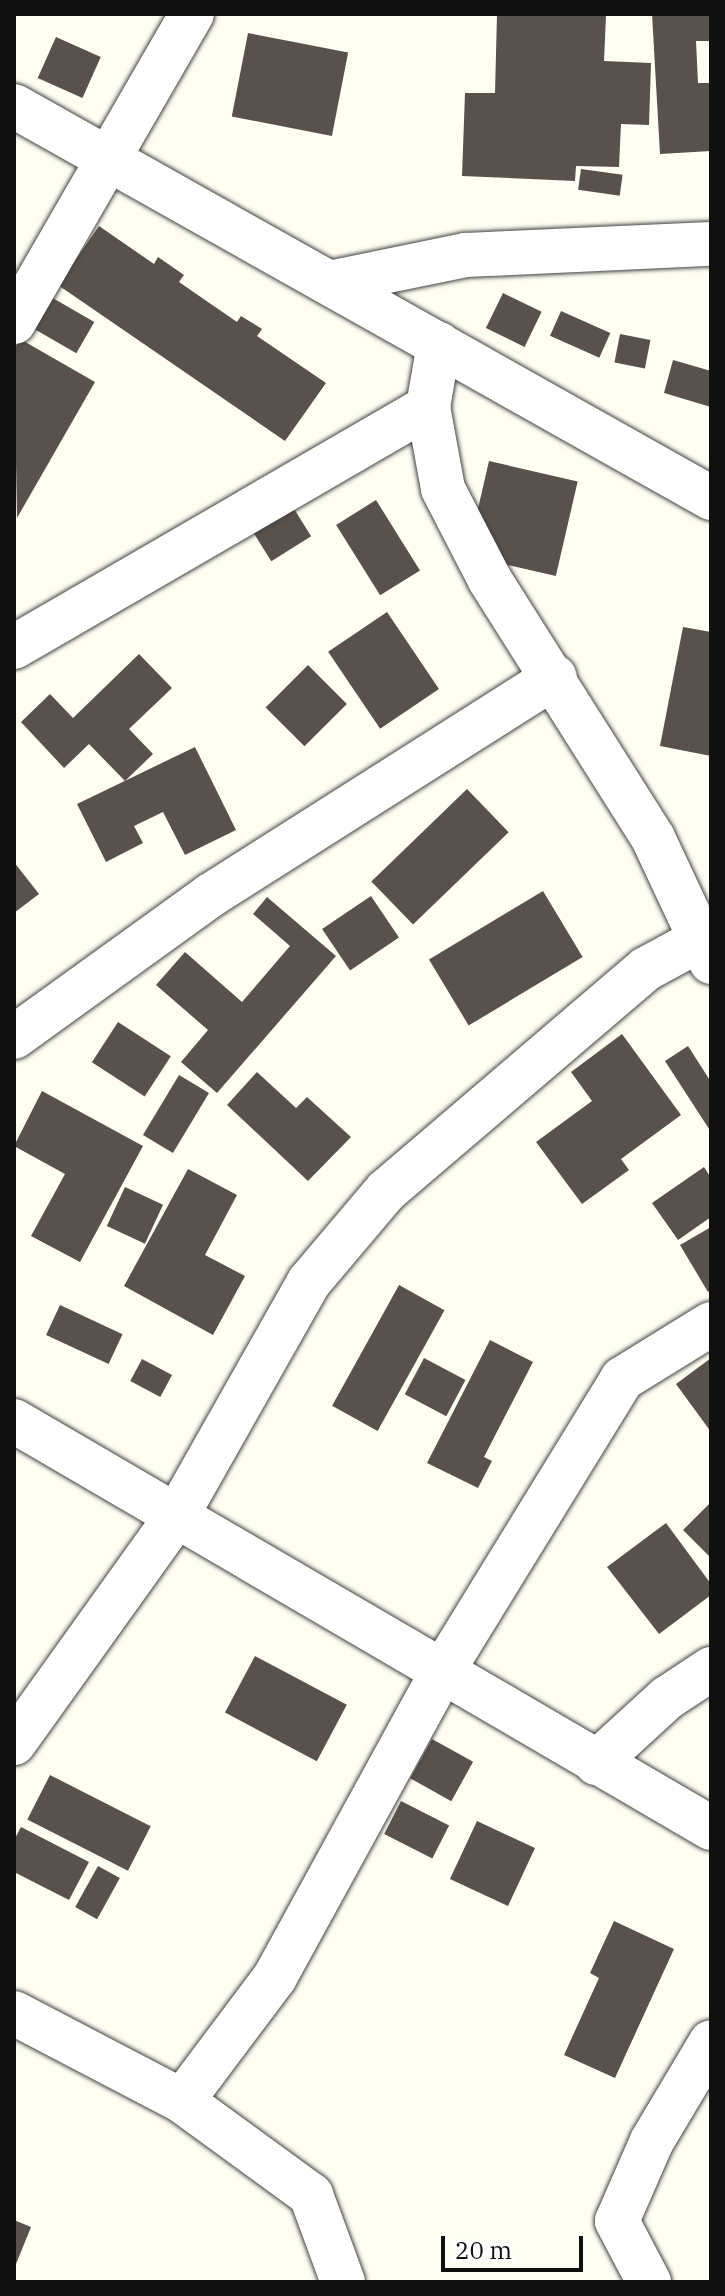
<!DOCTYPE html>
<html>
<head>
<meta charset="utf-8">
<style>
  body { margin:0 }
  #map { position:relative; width:725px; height:2296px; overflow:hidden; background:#fffef3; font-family:"IBM Plex Serif",serif }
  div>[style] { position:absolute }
  .building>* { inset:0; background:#59524c; transform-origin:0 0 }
  .roads { filter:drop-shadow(0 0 2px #434343) drop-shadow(0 0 2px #434343) }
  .minor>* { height:44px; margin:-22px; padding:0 22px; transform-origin:22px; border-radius:22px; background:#fff }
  span { translate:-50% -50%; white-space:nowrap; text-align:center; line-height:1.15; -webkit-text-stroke:8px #fff; paint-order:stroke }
  .frame { position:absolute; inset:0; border:16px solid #101010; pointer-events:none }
  .scale { position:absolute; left:441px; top:2236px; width:142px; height:36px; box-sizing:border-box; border:4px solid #101010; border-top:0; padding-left:10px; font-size:24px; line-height:28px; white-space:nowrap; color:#101010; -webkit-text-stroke:6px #fff; paint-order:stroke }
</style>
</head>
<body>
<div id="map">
  <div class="building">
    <i style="clip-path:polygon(497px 14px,606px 16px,604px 61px,651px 63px,649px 125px,621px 124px,619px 167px,576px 166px,575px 181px,462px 176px,465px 93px,495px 93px)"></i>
    <i style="clip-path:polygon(652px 14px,711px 14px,711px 41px,696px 41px,698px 83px,711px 83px,711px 151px,660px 154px)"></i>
    <i style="left:248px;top:33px;width:102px;height:85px;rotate:11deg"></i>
    <i style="left:56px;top:37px;width:49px;height:45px;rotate:24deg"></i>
    <i style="left:581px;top:169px;width:42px;height:21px;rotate:8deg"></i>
    <i style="clip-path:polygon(99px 226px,154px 264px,158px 257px,184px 275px,179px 282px,237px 322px,241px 316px,262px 329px,257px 336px,326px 383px,285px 441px,58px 285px)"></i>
    <i style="left:503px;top:293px;width:43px;height:39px;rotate:26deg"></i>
    <i style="left:51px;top:297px;width:50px;height:36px;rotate:30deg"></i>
    <i style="left:561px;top:311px;width:54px;height:27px;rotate:24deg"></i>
    <i style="left:620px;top:334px;width:31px;height:29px;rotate:11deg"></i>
    <i style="clip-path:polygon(20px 339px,95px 382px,17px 518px,14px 350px)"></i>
    <i style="clip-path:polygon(673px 360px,711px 371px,711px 407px,664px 393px)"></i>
    <i style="left:489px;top:461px;width:91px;height:97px;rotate:13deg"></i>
    <i style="left:376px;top:500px;width:83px;height:47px;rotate:58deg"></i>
    <i style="left:291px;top:504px;width:38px;height:47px;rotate:58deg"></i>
    <i style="left:387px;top:612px;width:93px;height:71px;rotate:56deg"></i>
    <i style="clip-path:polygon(683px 627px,711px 632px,711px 756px,660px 746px)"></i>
    <i style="clip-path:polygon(139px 654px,172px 688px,129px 729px,153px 754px,125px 781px,89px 744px,64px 768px,21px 722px,50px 694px,73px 718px)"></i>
    <i style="left:308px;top:665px;width:55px;height:60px;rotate:45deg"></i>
    <i style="clip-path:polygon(195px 747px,236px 830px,185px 855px,163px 812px,134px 826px,143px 843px,106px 862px,77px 804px)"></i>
    <i style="left:467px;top:789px;width:60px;height:133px;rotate:46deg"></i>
    <i style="clip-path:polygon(14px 862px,39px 894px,14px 913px)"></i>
    <i style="left:543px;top:891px;width:77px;height:133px;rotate:59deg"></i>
    <i style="left:371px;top:896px;width:50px;height:59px;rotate:56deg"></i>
    <i style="clip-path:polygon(267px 897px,336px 956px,217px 1093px,181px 1062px,208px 1030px,156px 985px,185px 952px,242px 1002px,290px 946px,253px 914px)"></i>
    <i style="left:118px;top:1022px;width:63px;height:48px;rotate:33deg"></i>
    <i style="clip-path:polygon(622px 1034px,681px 1115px,621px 1159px,629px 1170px,582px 1204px,536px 1142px,592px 1101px,571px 1072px)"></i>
    <i style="clip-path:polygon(688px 1046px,711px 1082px,711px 1132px,665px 1061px)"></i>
    <i style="clip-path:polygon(257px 1072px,296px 1108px,307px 1097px,351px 1137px,308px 1181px,227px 1105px)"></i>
    <i style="left:179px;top:1075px;width:35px;height:70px;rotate:31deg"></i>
    <i style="clip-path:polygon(42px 1091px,143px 1146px,80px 1262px,31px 1236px,65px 1174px,14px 1146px)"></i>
    <i style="clip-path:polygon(704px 1167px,711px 1178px,711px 1217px,678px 1240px,652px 1203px)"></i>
    <i style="clip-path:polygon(188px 1169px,237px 1195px,205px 1255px,245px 1276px,213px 1335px,124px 1286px)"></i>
    <i style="left:125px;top:1187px;width:42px;height:43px;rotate:25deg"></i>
    <i style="clip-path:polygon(711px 1227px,711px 1290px,708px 1292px,680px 1245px)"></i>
    <i style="left:399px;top:1285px;width:52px;height:138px;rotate:29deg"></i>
    <i style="left:60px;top:1305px;width:69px;height:33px;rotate:25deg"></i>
    <i style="clip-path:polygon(490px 1340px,533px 1362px,484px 1457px,492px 1461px,478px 1488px,427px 1463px)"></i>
    <i style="left:424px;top:1358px;width:47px;height:41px;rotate:28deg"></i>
    <i style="clip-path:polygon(711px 1358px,711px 1432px,676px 1384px)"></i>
    <i style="left:142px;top:1359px;width:34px;height:25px;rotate:28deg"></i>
    <i style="clip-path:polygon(711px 1502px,711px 1558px,683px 1530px)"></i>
    <i style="clip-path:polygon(666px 1523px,711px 1584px,711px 1595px,659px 1634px,607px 1567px)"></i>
    <i style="left:255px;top:1656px;width:104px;height:64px;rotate:28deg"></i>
    <i style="left:432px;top:1739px;width:47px;height:45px;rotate:29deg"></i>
    <i style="left:50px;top:1775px;width:113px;height:50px;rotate:27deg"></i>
    <i style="left:401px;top:1801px;width:54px;height:37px;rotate:27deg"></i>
    <i style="left:477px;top:1821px;width:64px;height:64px;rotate:25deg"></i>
    <i style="clip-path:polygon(21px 1827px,89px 1862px,69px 1900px,14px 1872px,14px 1840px)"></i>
    <i style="left:98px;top:1866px;width:25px;height:47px;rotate:29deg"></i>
    <i style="clip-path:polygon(614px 1921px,674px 1949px,615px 2078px,564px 2055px,599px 1978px,590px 1973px)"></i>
    <i style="clip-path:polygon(14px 2220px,31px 2227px,14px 2269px)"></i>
  </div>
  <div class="roads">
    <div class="minor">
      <i style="left:14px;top:106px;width:800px;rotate:29.35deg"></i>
      <i style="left:329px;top:283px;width:140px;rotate:-11.6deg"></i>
      <i style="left:466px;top:255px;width:245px;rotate:-2.6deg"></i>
      <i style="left:14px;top:322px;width:356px;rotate:-60deg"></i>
      <i style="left:439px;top:344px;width:64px;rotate:99.9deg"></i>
      <i style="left:428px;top:407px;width:83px;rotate:79.6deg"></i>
      <i style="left:443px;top:489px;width:102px;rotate:62.7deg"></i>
      <i style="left:490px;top:580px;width:305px;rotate:57.7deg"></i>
      <i style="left:653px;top:838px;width:137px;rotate:64.9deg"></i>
      <i style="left:14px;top:647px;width:479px;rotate:-30.1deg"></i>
      <i style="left:14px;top:1037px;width:243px;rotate:-35.8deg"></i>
      <i style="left:211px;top:895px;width:407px;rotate:-32.4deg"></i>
      <i style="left:14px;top:1421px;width:807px;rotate:30.28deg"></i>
      <i style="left:14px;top:1743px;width:278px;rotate:-54.4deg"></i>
      <i style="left:176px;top:1517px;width:270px;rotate:-60.5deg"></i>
      <i style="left:309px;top:1282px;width:119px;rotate:-49.8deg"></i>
      <i style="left:386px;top:1191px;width:342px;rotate:-40.5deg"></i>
      <i style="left:646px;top:969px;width:63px;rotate:-28.6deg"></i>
      <i style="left:596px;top:1763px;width:96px;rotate:-42.5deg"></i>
      <i style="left:667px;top:1698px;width:53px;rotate:-33.4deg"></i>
      <i style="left:14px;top:2013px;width:190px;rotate:27.6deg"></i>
      <i style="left:182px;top:2101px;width:160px;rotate:36.1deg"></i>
      <i style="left:311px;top:2195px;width:93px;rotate:69.8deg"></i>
      <i style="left:182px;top:2101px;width:155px;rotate:-53.1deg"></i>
      <i style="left:275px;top:1977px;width:348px;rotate:-61.3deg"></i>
      <i style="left:442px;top:1672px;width:344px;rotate:-58.4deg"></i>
      <i style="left:622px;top:1379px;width:105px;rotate:-31.7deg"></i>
      <i style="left:649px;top:2282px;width:69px;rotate:-117.7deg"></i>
      <i style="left:617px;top:2221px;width:87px;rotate:-66.4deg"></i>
      <i style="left:652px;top:2141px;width:115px;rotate:-59.2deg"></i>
    </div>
  </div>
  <div class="frame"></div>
  <div class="scale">20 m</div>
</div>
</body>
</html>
